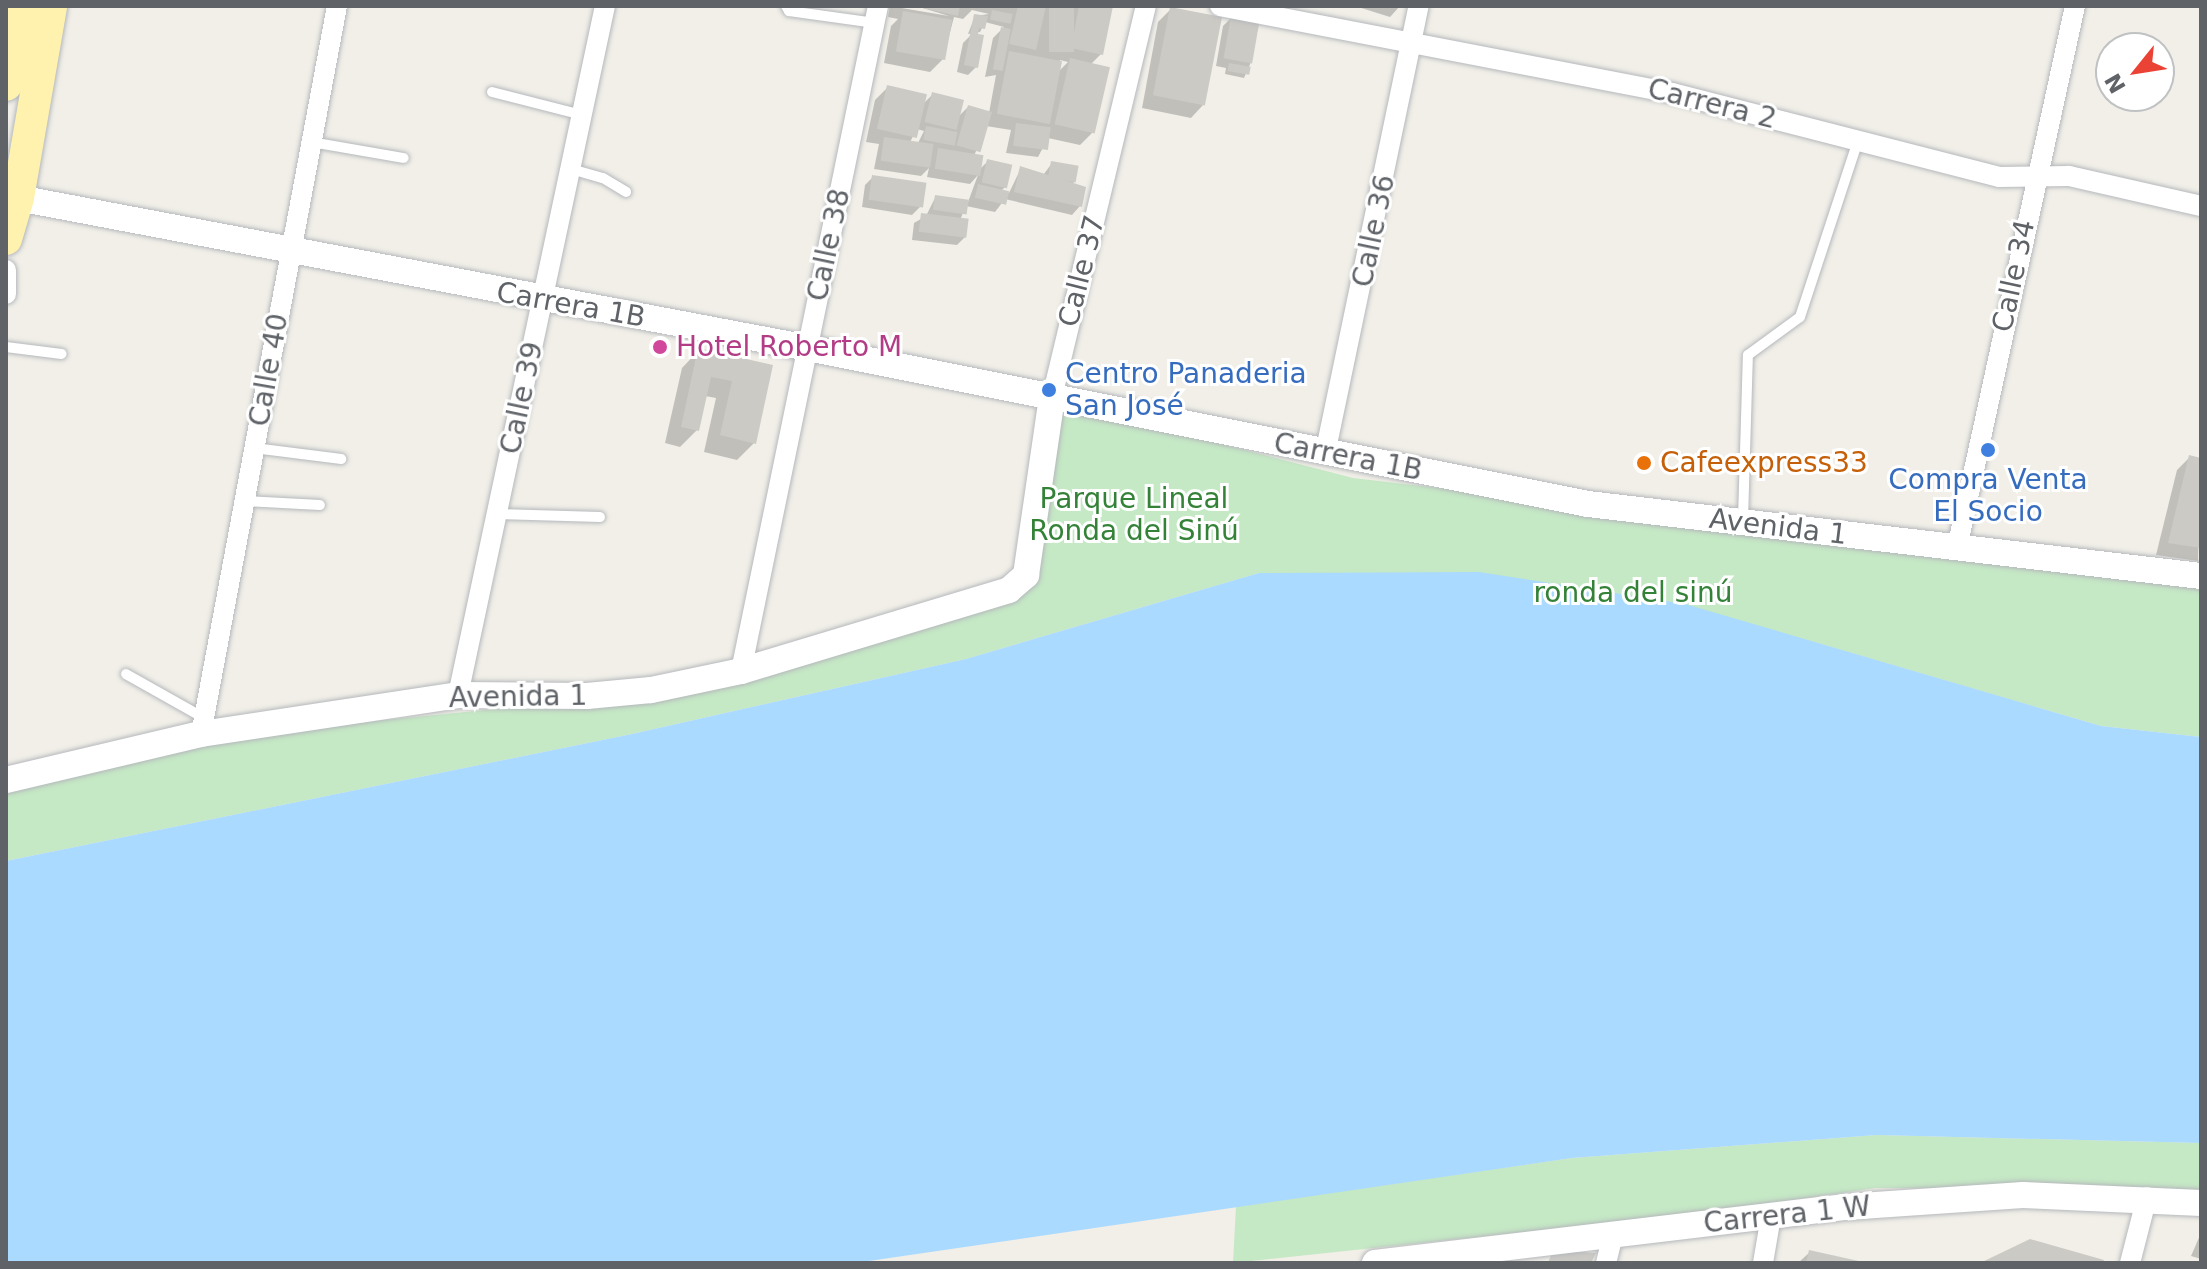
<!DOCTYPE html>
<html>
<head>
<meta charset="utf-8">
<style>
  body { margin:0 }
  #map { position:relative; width:2207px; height:1269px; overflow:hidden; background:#f1efe8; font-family:"DejaVu Sans",sans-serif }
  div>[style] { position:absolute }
  .green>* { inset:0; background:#c5e8c5 }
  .water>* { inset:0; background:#aadaff }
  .shadow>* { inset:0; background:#0003 }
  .building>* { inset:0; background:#cccac5; transform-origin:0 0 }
  .roads { filter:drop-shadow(0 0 2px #b5b8bc) drop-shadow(0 0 2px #b5b8bc) }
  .service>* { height:10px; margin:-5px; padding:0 5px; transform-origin:5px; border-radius:5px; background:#fff }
  .minor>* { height:20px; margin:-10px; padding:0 10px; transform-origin:10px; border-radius:10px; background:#fff }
  .tertiary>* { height:26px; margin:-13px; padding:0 13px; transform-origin:13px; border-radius:13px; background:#fff }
  .primary>* { height:32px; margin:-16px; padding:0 16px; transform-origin:16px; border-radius:16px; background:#fff2af }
  .dots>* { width:22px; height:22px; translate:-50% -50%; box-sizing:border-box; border:4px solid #fff; border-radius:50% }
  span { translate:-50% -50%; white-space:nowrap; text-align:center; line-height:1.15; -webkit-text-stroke:6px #fff; paint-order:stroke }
  .street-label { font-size:28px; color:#5f6368 }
  .hotel-label { font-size:28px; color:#b23c85 }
  .left { translate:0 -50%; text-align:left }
  .shop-label { font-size:28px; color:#366cbe }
  .food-label { font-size:28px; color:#c56008 }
  .park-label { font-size:28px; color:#348238 }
  .frame { position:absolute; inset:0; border:8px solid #5f6368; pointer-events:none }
  .north { position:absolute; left:2095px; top:32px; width:80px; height:80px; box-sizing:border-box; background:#fff; border:2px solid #bfc1c3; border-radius:50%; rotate:240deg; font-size:22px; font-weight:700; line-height:32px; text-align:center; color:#5f6368 }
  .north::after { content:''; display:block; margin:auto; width:28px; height:36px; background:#ea4335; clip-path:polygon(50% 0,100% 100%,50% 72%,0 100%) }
</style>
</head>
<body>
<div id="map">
  <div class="green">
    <i style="clip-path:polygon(1055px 401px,1353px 478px,2201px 577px,2201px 737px,2101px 726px,1814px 642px,1259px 573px,966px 659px,632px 734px,6px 861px,6px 789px,205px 738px,624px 696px,1022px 590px)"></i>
    <i style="clip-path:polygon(1877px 1135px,2201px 1143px,2201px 1196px,2150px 1189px,1876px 1188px,1702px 1213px,1233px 1263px,1236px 1206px,1572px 1158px)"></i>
  </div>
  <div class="water">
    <i style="clip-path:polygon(1479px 572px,1685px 604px,2101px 726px,2201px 737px,2201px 1143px,1877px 1135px,1572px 1158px,855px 1263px,6px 1263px,6px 861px,632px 734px,966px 659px,1259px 573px)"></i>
  </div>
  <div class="shadow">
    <i style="clip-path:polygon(evenodd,890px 6px,949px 16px,916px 6px,1111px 6px,1101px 54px,1091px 64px,1092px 133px,1080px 145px,1048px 138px,1038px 157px,1006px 153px,1011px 130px,986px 126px,974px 156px,979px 170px,988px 161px,1006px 186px,1001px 191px,1009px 193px,1021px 168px,1044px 174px,1052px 163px,1074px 182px,1070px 186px,1080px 206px,1072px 215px,1005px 199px,995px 212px,966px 206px,960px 220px,965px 237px,957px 245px,912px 240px,914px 223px,926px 216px,935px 198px,968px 202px,978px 175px,970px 184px,927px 177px,929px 168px,921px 176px,874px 169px,879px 144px,866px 142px,875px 100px,888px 87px,922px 105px,933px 94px,957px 118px,968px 107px,989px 113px,996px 75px,985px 77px,993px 38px,1004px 27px,985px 22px,980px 32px,968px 34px,975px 16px,989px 14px,972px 10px,963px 19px,954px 17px,943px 59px,930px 72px,884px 63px,891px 26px,898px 19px,888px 17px,890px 6px,1060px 60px,1068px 62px,1058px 72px,1060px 60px,890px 6px,917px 129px,924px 131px,918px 143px,910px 142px,917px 129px)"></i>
    <i style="clip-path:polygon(1355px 6px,1400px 6px,1390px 17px)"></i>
    <i style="clip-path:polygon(1171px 9px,1203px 105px,1191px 118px,1142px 108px,1158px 22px)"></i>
    <i style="clip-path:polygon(1231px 18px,1251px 62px,1244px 78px,1225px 74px,1226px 68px,1216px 66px,1223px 26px)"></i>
    <i style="clip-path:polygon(971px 35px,976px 67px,968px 75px,957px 72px,963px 43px)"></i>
    <i style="clip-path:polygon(873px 177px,920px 207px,912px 215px,862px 207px,865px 185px)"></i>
    <i style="clip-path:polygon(699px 350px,771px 367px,754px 443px,737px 460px,704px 452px,716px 398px,705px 396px,697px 430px,680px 447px,665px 443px,682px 368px)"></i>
    <i style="clip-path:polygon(2190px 457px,2201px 460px,2198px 561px,2156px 555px,2177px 470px)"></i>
    <i style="clip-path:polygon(2201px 1233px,2201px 1259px,2191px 1256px)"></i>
    <i style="clip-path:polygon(1810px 1252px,1860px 1263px,1798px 1263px)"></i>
  </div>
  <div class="building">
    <i style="clip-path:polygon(914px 6px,960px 6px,958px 16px)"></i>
    <i style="clip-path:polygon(1018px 6px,1046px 6px,1036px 50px,1009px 44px)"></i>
    <i style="left:1049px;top:6px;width:25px;height:46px"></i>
    <i style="clip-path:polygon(1079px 6px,1113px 6px,1103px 55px,1071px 48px)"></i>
    <i style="left:1170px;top:7px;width:53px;height:90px;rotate:11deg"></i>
    <i style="left:992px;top:10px;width:21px;height:10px;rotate:11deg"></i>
    <i style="left:903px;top:11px;width:50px;height:41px;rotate:10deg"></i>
    <i style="clip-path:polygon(974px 14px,988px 16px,985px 29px,979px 28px,978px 34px,984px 35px,978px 68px,964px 65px)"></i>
    <i style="left:1231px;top:16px;width:29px;height:43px;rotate:10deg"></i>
    <i style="left:1001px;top:27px;width:10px;height:43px;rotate:11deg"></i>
    <i style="left:1009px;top:51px;width:54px;height:64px;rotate:11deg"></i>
    <i style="left:1070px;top:58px;width:41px;height:68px;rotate:13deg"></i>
    <i style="left:1229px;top:63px;width:22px;height:8px;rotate:10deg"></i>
    <i style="left:887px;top:85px;width:41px;height:45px;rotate:13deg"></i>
    <i style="left:932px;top:92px;width:33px;height:31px;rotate:14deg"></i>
    <i style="left:968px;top:105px;width:25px;height:42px;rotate:16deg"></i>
    <i style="left:1016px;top:123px;width:35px;height:23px;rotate:7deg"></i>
    <i style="left:926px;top:126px;width:32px;height:14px;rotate:11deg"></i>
    <i style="left:884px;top:137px;width:50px;height:24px;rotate:8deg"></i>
    <i style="left:938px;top:148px;width:46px;height:21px;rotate:9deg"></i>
    <i style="left:987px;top:159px;width:26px;height:24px;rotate:13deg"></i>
    <i style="left:1051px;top:161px;width:28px;height:17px;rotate:10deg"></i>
    <i style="clip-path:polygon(1020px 166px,1086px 187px,1082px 207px,1014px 192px)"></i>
    <i style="left:872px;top:175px;width:55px;height:25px;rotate:8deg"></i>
    <i style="left:978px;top:184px;width:32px;height:14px;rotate:13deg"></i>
    <i style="left:935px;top:195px;width:34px;height:15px;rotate:8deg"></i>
    <i style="left:921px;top:213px;width:48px;height:19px;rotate:7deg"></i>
    <i style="clip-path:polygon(698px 348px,773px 365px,756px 444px,720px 435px,732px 381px,711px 377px,699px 431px,681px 427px)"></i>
    <i style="clip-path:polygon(2189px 455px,2201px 458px,2201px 548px,2168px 543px)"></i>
    <i style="clip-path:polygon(2030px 1239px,2104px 1260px,2103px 1263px,1980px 1263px)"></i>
    <i style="clip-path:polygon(1553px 1250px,1596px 1253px,1591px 1263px,1548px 1263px)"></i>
    <i style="clip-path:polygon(1809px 1250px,1863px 1262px,1863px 1263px,1806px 1263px)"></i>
  </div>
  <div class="roads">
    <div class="service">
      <i style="left:786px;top:6px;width:6px;rotate:59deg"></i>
      <i style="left:789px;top:11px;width:87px;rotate:7.9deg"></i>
      <i style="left:492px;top:92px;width:93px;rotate:14.3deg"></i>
      <i style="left:311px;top:142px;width:94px;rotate:9.8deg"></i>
      <i style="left:571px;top:169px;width:33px;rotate:16deg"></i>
      <i style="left:603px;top:178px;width:27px;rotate:31deg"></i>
      <i style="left:6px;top:347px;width:56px;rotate:7.1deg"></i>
      <i style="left:254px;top:448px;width:88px;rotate:7.2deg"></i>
      <i style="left:245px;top:501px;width:75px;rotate:3.1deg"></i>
      <i style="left:498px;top:514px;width:102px;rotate:1.7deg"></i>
      <i style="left:1743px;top:520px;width:165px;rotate:-88.3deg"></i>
      <i style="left:1748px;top:355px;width:64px;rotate:-36.2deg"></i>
      <i style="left:1800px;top:317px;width:185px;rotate:-71.8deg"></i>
      <i style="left:126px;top:674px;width:90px;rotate:29.4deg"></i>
    </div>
    <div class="minor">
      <i style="left:1220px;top:6px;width:460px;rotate:10.9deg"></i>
      <i style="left:1672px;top:93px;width:338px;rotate:14.4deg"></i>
      <i style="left:1999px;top:177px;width:70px;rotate:-0.8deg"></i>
      <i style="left:2069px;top:176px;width:135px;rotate:12.8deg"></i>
      <i style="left:6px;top:270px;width:24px;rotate:90deg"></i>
      <i style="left:1052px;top:397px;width:402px;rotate:-76.5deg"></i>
      <i style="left:1325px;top:454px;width:458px;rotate:-78.2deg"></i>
      <i style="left:1957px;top:548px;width:555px;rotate:-77.72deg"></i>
      <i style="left:741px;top:671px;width:679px;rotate:-78.36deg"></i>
      <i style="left:458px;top:695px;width:705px;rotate:-77.96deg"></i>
      <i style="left:201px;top:734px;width:741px;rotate:-79.42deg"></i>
      <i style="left:1606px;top:1263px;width:29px;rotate:-76deg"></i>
      <i style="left:1763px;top:1263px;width:48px;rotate:-80.3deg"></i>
      <i style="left:2130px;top:1263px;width:68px;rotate:-75.6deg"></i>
    </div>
    <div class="tertiary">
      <i style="left:18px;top:198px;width:804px;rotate:10.75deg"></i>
      <i style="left:808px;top:348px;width:795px;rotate:11.31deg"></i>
      <i style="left:1588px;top:504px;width:617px;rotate:6.7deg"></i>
      <i style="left:6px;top:780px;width:200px;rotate:-13.3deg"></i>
      <i style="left:201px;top:734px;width:260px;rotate:-8.6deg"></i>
      <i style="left:458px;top:695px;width:129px;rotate:0.4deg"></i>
      <i style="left:587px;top:696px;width:64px;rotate:-5.4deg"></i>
      <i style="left:651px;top:690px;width:92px;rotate:-11.9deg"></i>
      <i style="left:741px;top:671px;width:280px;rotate:-16.8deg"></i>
      <i style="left:1009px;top:590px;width:23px;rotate:-41deg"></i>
      <i style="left:1026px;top:575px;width:180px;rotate:-81.7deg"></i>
      <i style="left:1375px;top:1263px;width:474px;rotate:-6.8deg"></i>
      <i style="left:1846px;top:1207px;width:177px;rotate:-3.9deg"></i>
      <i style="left:2023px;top:1195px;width:178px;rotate:2.6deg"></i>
    </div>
    <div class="primary">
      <i style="left:6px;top:85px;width:80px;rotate:-80deg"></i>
      <i style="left:6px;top:239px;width:43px;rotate:-73.7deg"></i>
      <i style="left:18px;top:198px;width:195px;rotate:-80.2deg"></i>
    </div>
  </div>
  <div class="dots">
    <i style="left:660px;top:347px;background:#d1479c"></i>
    <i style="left:1049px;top:390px;background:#3f7fe0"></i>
    <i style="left:1988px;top:450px;background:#3f7fe0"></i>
    <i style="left:1644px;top:463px;background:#e8710a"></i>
  </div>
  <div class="street-label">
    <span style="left:1712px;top:104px;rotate:14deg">Carrera 2</span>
    <span style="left:1374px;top:231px;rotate:-78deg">Calle 36</span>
    <span style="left:829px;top:245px;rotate:-78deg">Calle 38</span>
    <span style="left:1082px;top:271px;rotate:-76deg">Calle 37</span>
    <span style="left:2014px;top:276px;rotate:-78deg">Calle 34</span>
    <span style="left:571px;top:305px;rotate:10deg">Carrera 1B</span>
    <span style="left:269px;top:370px;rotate:-80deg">Calle 40</span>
    <span style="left:522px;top:398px;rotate:-78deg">Calle 39</span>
    <span style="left:1348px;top:457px;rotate:11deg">Carrera 1B</span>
    <span style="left:1778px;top:527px;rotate:7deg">Avenida 1</span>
    <span style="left:518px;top:697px;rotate:-1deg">Avenida 1</span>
    <span style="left:1787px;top:1215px;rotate:-6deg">Carrera 1 W</span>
  </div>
  <div class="hotel-label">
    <span class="left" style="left:676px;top:347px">Hotel Roberto M</span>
  </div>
  <div class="shop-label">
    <span class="left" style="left:1065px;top:390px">Centro Panaderia<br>San José</span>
    <span style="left:1988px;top:496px">Compra Venta<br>El Socio</span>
  </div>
  <div class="food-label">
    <span class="left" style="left:1660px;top:463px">Cafeexpress33</span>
  </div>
  <div class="park-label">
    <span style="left:1134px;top:515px">Parque Lineal<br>Ronda del Sinú</span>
    <span style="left:1633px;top:593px">ronda del sinú</span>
  </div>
  <div class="frame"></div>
  <div class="north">N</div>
</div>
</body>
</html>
